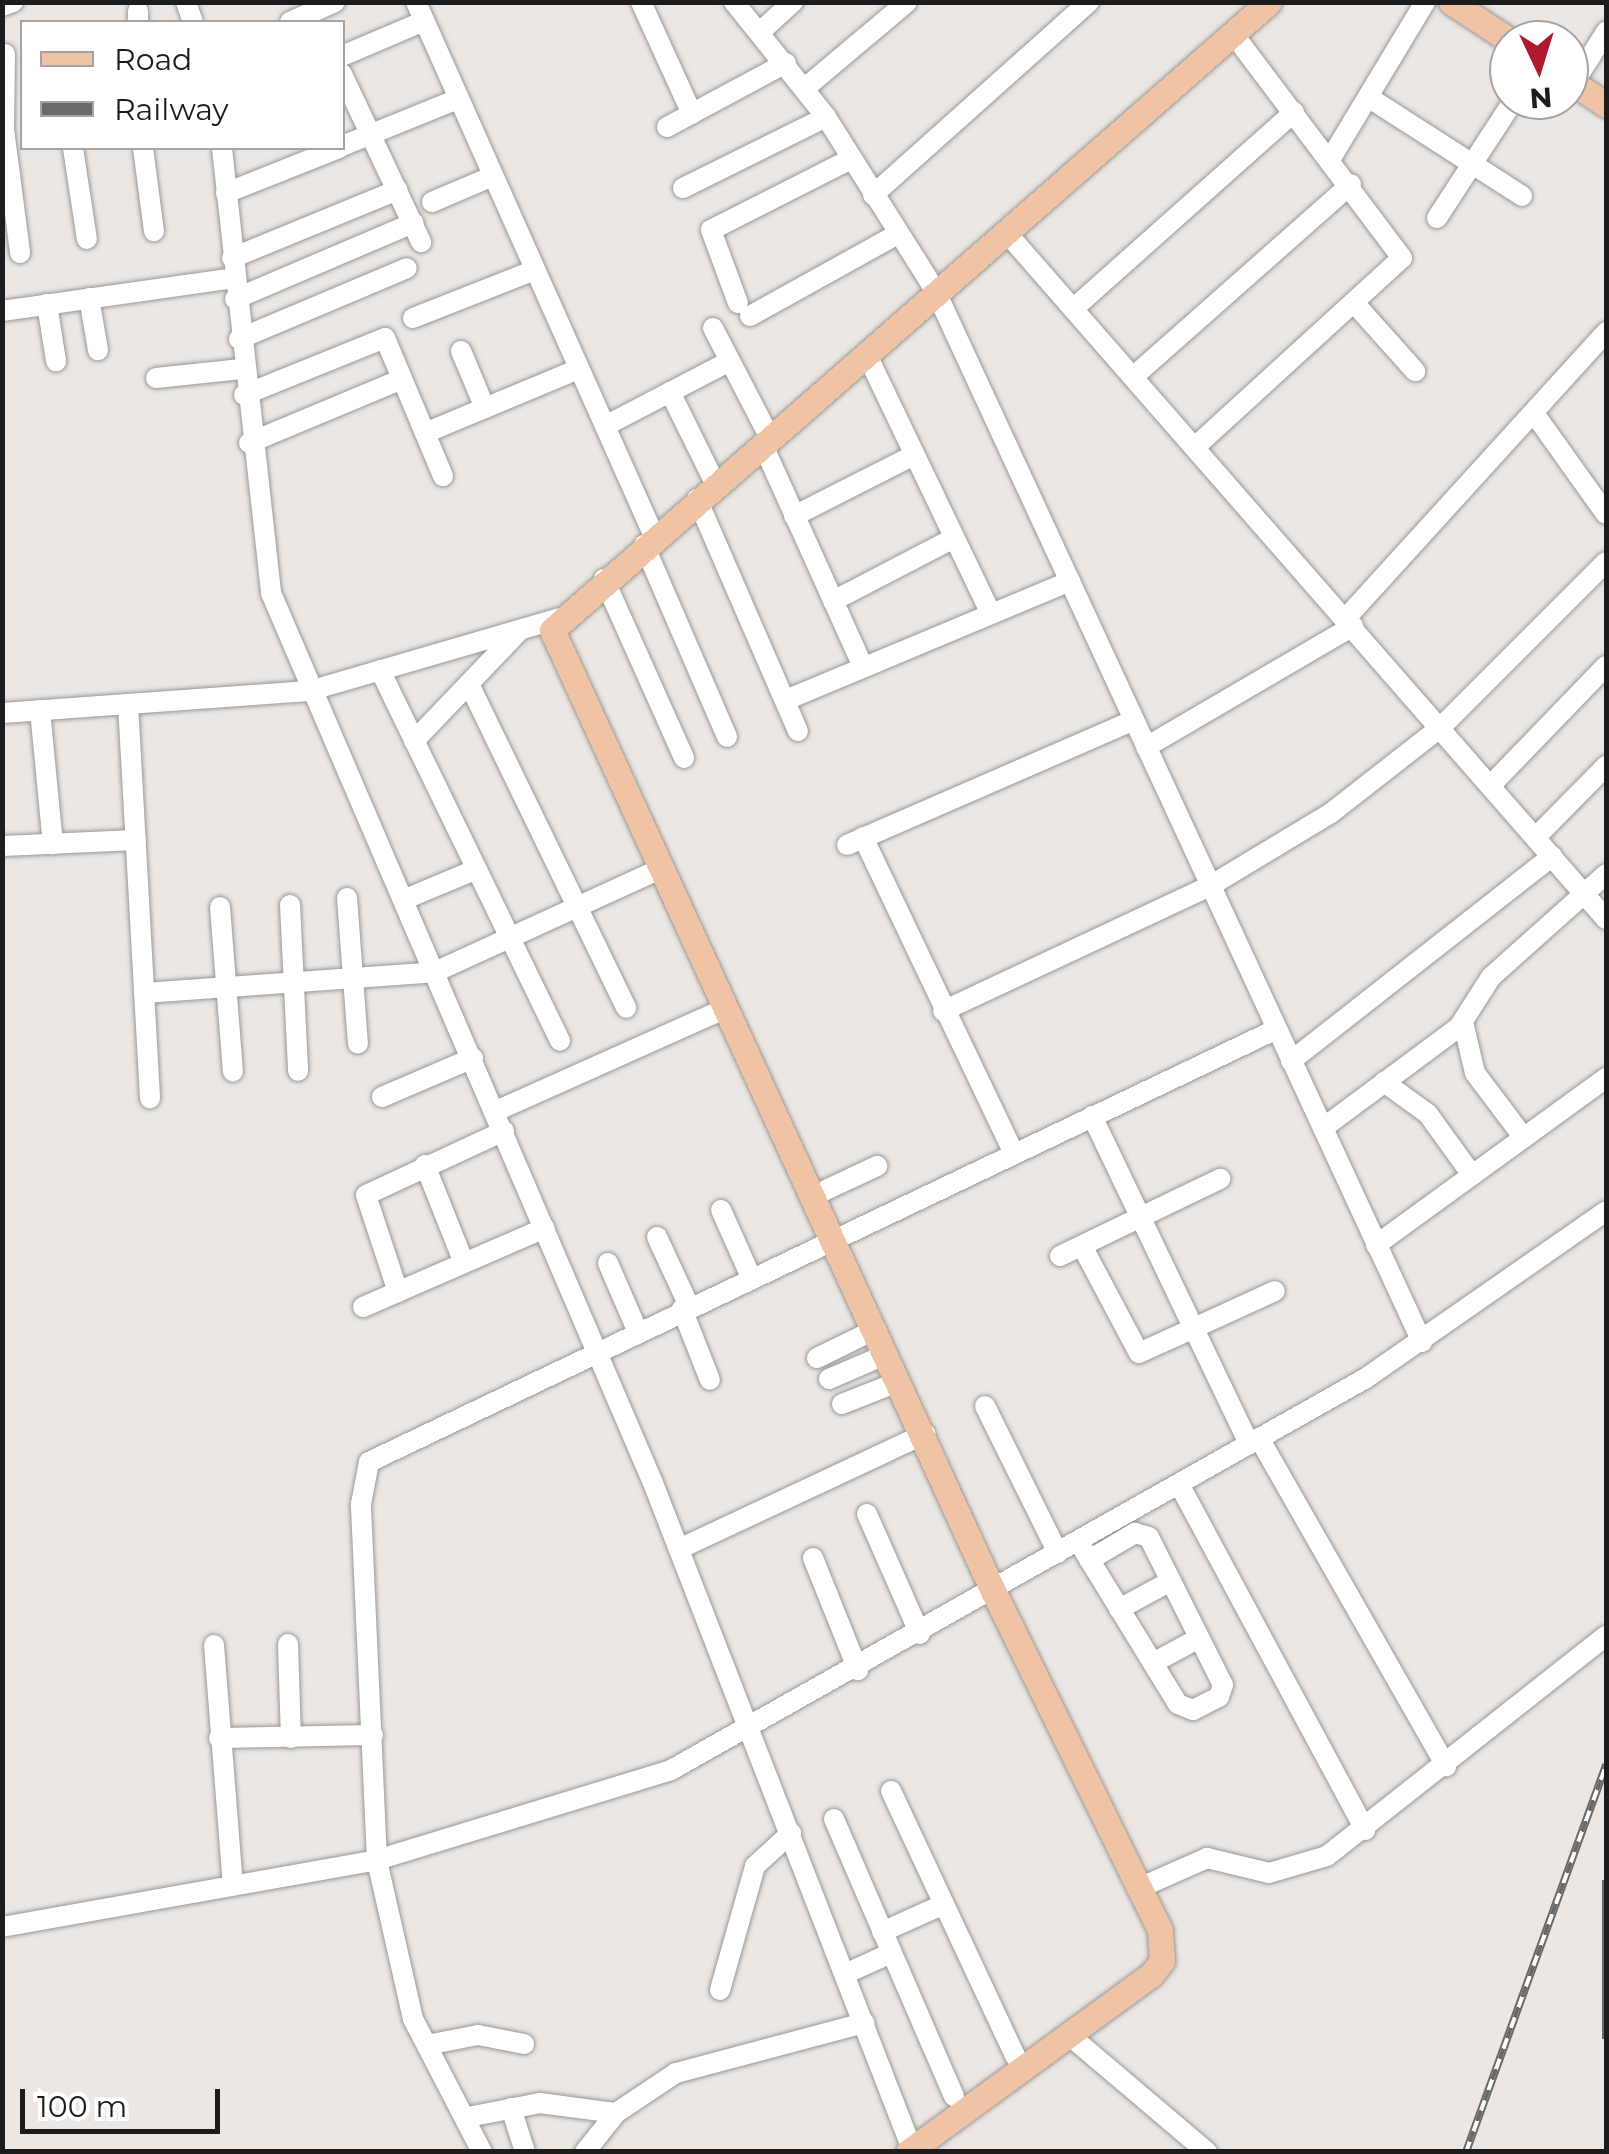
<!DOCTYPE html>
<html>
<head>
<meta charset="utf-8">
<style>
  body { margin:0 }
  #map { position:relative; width:1609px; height:2154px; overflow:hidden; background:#ece7e3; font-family:Montserrat,sans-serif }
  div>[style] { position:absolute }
  .roads { filter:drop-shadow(0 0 2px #999) drop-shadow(0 0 2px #999) }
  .minor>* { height:20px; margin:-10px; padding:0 10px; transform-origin:10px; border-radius:10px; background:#fff }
  .major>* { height:25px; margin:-12.5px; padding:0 12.5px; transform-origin:12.5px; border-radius:12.5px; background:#efc3a4 }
  .rail>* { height:8px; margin-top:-4px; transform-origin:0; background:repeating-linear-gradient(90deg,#fff 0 11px,#6a6a6a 0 22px); box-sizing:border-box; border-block:2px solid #6a6a6a }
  span { translate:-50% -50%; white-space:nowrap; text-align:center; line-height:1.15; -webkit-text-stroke:10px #fff; paint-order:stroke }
  .frame { position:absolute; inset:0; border:5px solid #1c1c1c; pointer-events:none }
  .legend { position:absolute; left:20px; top:20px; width:325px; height:130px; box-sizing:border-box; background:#fff; border:2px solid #a4a4a4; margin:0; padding:12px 18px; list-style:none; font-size:30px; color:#1c1c1c }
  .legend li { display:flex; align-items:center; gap:20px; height:50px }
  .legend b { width:50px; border:2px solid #a4a4a4 }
  .north { position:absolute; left:1489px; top:20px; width:100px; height:100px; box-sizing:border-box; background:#fff; border:2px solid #a4a4a4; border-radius:50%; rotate:176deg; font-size:28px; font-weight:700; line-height:40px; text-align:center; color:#1c1c1c }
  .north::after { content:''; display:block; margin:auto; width:35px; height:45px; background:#af1930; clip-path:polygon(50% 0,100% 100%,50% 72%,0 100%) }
  .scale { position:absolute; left:20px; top:2089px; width:200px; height:45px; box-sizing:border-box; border:5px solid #1c1c1c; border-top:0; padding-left:12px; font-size:30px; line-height:35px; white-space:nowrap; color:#1c1c1c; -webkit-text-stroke:8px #fff; paint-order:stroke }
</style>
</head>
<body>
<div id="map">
  <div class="roads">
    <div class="minor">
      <i style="left:186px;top:2px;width:21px;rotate:71deg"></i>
      <i style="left:416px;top:2px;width:585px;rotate:65.98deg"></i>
      <i style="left:641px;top:2px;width:123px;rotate:65.5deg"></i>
      <i style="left:734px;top:2px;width:147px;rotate:51.3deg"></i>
      <i style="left:826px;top:117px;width:207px;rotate:57.8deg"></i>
      <i style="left:936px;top:292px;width:1157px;rotate:65.16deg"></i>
      <i style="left:2px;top:6px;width:12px;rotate:-20deg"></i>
      <i style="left:138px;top:11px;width:11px;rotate:90deg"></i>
      <i style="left:290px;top:22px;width:49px;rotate:-24deg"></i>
      <i style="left:760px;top:32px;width:45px;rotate:-42.3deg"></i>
      <i style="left:5px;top:54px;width:75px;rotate:90.8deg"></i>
      <i style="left:4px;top:129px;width:125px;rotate:82.6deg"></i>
      <i style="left:342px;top:56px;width:89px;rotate:-23.1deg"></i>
      <i style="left:1580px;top:73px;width:49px;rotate:-57.6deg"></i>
      <i style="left:342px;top:74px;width:186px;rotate:64.8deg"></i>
      <i style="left:805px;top:88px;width:133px;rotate:-40.1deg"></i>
      <i style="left:1368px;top:97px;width:183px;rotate:32.7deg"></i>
      <i style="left:667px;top:127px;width:135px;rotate:-28.3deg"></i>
      <i style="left:342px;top:146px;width:125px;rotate:-22.1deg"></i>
      <i style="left:73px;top:148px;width:92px;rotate:81.3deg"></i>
      <i style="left:143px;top:148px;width:84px;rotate:82.5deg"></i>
      <i style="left:222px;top:148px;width:448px;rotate:83.7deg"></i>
      <i style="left:271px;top:593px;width:969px;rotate:66.77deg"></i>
      <i style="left:653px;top:1483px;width:715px;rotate:68.75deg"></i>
      <i style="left:1331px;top:158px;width:182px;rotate:-58.9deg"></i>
      <i style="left:683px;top:188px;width:160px;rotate:-26.4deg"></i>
      <i style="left:226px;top:193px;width:122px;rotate:-21.7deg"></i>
      <i style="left:873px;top:195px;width:290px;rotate:-41.8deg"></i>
      <i style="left:432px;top:202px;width:66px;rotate:-23.1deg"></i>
      <i style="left:1437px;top:218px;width:141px;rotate:-56.9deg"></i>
      <i style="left:1005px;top:231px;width:914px;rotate:48.86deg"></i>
      <i style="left:232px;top:258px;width:179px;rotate:-22.3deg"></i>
      <i style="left:89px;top:298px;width:53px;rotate:80.2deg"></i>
      <i style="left:235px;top:299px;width:194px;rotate:-23.1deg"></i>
      <i style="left:738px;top:303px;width:78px;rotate:-110.3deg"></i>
      <i style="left:711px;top:230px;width:157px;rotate:-26.9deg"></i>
      <i style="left:47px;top:304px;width:58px;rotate:81deg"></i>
      <i style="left:1356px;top:305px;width:89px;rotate:48.2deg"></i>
      <i style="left:1073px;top:309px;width:296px;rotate:-41.7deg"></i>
      <i style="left:2px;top:311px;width:234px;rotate:-8.1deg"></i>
      <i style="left:750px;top:316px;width:169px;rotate:-29deg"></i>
      <i style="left:413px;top:318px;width:131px;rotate:-21.5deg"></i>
      <i style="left:713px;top:328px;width:122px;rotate:62.6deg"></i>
      <i style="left:239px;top:339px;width:182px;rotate:-22.9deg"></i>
      <i style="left:461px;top:351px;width:62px;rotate:67.2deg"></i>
      <i style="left:866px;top:353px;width:289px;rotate:64.4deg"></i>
      <i style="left:1133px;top:377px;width:291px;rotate:-41.5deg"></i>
      <i style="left:156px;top:378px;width:86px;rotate:-6deg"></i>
      <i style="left:670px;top:392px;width:102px;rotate:63.7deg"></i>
      <i style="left:244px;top:395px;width:152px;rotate:-22deg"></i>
      <i style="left:385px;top:338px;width:150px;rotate:67.2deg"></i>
      <i style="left:1536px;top:416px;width:120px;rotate:54.5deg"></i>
      <i style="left:605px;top:426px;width:141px;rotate:-27.5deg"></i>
      <i style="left:425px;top:433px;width:167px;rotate:-22.6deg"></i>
      <i style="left:249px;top:443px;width:166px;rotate:-22.7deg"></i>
      <i style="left:762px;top:443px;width:246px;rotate:65.7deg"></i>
      <i style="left:1195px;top:447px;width:280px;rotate:-42.4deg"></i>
      <i style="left:1402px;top:258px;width:281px;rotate:-127deg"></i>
      <i style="left:697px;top:499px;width:253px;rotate:66.5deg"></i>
      <i style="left:794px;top:516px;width:135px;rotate:-26.9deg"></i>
      <i style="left:644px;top:545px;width:209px;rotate:66.6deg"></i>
      <i style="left:604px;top:579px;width:196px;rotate:65.9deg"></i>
      <i style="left:833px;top:601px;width:134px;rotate:-27.5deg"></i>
      <i style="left:1346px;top:618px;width:387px;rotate:-47.7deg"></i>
      <i style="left:380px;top:670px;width:412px;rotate:64.1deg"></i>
      <i style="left:469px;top:684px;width:360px;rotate:64.1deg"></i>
      <i style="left:786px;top:700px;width:308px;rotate:-22.7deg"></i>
      <i style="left:128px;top:704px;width:395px;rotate:86.8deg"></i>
      <i style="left:40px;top:710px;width:135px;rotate:84.5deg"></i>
      <i style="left:2px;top:713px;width:308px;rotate:-4.1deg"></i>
      <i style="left:309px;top:691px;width:261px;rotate:-16.2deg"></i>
      <i style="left:414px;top:741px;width:153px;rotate:-46.3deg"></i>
      <i style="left:1146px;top:747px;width:240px;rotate:-30.3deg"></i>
      <i style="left:1491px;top:785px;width:165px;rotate:-46deg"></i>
      <i style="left:863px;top:837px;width:350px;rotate:64.5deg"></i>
      <i style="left:1536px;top:837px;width:100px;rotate:-45.4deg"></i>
      <i style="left:847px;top:845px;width:313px;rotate:-23.5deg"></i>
      <i style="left:2px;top:846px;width:134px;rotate:-2.6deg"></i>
      <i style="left:347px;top:898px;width:146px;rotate:85.7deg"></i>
      <i style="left:403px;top:900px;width:80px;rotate:-22.7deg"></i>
      <i style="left:290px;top:905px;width:166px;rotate:87.2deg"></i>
      <i style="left:220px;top:907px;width:165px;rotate:85.5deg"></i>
      <i style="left:144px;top:993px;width:292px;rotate:-4.1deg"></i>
      <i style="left:435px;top:972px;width:245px;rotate:-24.6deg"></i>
      <i style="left:943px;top:1011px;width:295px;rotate:-25.1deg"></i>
      <i style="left:1210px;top:886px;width:141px;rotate:-31.1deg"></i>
      <i style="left:1331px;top:813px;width:140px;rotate:-38deg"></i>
      <i style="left:1441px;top:727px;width:233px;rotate:-45deg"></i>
      <i style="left:1463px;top:1022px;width:52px;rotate:76.8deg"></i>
      <i style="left:1475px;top:1073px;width:81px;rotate:53deg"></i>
      <i style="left:1291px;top:1061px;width:332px;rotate:-38.1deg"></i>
      <i style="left:1384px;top:1082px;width:54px;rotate:36deg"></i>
      <i style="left:1428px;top:1114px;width:75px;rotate:54.2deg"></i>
      <i style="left:382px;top:1097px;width:99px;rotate:-23.2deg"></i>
      <i style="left:496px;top:1111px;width:250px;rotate:-24.1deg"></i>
      <i style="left:1092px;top:1116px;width:364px;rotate:64.4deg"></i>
      <i style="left:1323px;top:1128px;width:169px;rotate:-36.6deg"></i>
      <i style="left:1459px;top:1027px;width:59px;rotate:-57.4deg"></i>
      <i style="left:1491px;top:977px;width:154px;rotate:-41.8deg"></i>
      <i style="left:425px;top:1165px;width:105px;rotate:68.3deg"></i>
      <i style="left:813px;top:1196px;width:71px;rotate:-25.1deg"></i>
      <i style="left:721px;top:1210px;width:73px;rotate:65.9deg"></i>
      <i style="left:657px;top:1237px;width:76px;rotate:65.1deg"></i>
      <i style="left:1376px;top:1245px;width:284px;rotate:-36deg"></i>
      <i style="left:1082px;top:1246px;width:121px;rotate:62deg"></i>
      <i style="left:1139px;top:1353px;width:149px;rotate:-24.5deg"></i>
      <i style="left:1060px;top:1256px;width:178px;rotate:-25.7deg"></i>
      <i style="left:608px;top:1263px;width:73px;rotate:66.6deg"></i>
      <i style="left:398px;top:1292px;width:102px;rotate:-108.3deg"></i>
      <i style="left:366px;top:1195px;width:152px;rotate:-24.9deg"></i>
      <i style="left:363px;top:1307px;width:198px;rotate:-23.5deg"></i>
      <i style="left:682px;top:1309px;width:76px;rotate:68.5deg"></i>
      <i style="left:817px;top:1358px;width:66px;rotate:-26.2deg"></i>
      <i style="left:829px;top:1379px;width:63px;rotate:-23.3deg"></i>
      <i style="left:842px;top:1404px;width:62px;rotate:-21.6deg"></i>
      <i style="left:985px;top:1406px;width:164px;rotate:63.6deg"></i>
      <i style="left:1259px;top:1438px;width:378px;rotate:60.3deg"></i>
      <i style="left:1179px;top:1484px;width:393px;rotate:61.7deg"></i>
      <i style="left:867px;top:1514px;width:131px;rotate:66.2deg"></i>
      <i style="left:1078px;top:1541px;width:191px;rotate:58.5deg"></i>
      <i style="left:1178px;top:1704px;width:16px;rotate:22deg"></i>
      <i style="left:1193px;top:1710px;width:29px;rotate:-27deg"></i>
      <i style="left:1219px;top:1697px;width:13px;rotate:-72deg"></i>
      <i style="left:1223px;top:1685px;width:165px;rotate:-116.6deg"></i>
      <i style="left:1149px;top:1537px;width:15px;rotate:-164deg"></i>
      <i style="left:1135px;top:1533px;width:53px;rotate:149.6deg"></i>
      <i style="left:679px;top:1549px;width:272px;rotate:-25.1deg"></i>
      <i style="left:813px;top:1558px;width:121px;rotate:68.1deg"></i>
      <i style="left:1119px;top:1609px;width:59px;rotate:-28.3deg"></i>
      <i style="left:288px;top:1644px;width:94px;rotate:88.2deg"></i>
      <i style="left:214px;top:1645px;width:240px;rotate:85.5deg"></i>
      <i style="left:1153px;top:1663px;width:52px;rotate:-28.5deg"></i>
      <i style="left:219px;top:1738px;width:154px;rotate:-1.1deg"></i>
      <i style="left:891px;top:1791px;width:293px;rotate:64.9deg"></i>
      <i style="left:834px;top:1819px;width:302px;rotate:66.6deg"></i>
      <i style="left:1137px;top:1889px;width:77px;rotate:-23.9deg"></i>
      <i style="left:1207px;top:1858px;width:64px;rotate:13.6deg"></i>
      <i style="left:1269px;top:1873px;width:60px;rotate:-16.3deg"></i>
      <i style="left:1327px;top:1856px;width:355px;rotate:-38.3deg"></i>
      <i style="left:2px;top:1927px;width:381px;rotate:-10.1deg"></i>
      <i style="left:377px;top:1860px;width:307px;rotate:-17deg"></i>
      <i style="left:671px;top:1770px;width:798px;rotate:-29.42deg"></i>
      <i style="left:1366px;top:1378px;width:292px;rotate:-34.8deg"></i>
      <i style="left:882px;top:1932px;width:68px;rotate:-24.3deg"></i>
      <i style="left:845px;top:1974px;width:51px;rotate:-24.5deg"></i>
      <i style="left:720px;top:1990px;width:129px;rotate:-74.2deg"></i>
      <i style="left:755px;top:1866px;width:49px;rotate:-42.5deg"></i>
      <i style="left:1069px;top:2035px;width:181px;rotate:40.3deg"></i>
      <i style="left:427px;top:2045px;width:52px;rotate:-11.1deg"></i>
      <i style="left:478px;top:2035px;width:47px;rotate:11.1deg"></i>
      <i style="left:511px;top:2108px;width:46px;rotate:72.3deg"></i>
      <i style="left:468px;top:2117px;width:73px;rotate:-11deg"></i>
      <i style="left:540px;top:2103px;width:77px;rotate:7.5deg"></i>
      <i style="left:616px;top:2113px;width:72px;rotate:-33.7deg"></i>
      <i style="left:676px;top:2073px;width:195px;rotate:-14.9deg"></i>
      <i style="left:482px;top:2152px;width:150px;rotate:-117.4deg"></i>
      <i style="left:413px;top:2019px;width:163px;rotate:-102.8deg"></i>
      <i style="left:377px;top:1860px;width:356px;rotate:-92.6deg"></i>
      <i style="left:361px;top:1504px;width:43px;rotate:-79.2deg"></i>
      <i style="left:369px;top:1462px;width:1006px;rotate:-25.5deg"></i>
      <i style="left:585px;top:2152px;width:50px;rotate:-51.5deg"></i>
    </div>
    <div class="major">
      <i style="left:1451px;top:2px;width:69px;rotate:33.2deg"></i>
      <i style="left:1569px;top:80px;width:45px;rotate:34deg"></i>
      <i style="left:908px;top:2152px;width:301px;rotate:-36.1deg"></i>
      <i style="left:1151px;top:1975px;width:18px;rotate:-52deg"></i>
      <i style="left:1162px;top:1961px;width:31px;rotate:-94deg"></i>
      <i style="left:1160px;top:1930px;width:378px;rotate:-116.2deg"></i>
      <i style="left:993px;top:1591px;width:1057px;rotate:-114.65deg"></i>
      <i style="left:552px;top:630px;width:953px;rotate:-41.21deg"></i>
    </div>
  </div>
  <div class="rail">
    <i style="left:1606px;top:1880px;width:159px;rotate:90deg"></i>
    <i style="left:1466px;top:2152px;width:412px;rotate:-70.1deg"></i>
  </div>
  <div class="frame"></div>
  <ul class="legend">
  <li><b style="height:12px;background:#efc3a4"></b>Road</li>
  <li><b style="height:12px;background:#6a6a6a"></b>Railway</li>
  </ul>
  <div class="north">N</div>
  <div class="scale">100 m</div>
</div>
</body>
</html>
